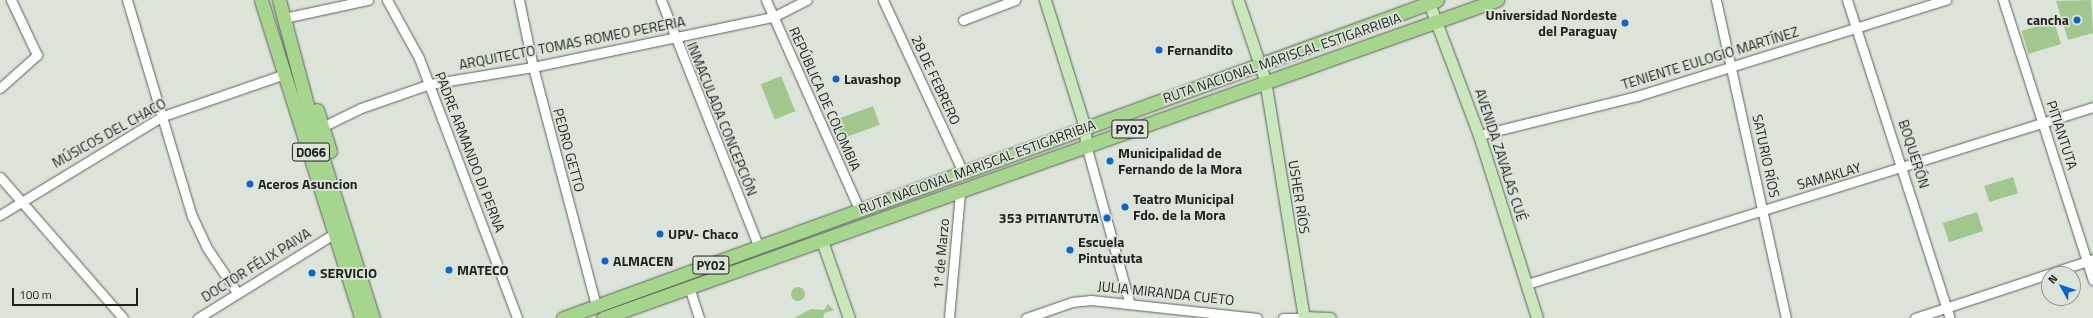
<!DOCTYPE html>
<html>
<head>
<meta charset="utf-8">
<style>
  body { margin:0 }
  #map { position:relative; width:2093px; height:318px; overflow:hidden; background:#dce4d9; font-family:"Titillium Web",sans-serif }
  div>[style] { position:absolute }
  .green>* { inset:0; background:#a1c78e; transform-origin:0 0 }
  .round { border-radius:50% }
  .highway-tunnel>* { height:13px; margin-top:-6.5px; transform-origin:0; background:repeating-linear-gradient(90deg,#b6bdb3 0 13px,transparent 0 19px) }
  .roads { filter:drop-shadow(0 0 1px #5a6057) drop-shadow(0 0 1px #5a6057) }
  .minor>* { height:9px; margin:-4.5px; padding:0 4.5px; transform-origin:4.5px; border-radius:4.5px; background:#fff }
  .major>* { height:11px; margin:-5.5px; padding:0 5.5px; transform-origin:5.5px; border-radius:5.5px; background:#cae6bb }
  .highway>* { height:13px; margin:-6.5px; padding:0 6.5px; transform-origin:6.5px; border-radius:6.5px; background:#a6d68d }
  .dots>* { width:11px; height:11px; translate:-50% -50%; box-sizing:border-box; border:2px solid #dce4d9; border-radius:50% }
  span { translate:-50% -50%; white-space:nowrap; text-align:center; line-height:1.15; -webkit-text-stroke:3.5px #dce4d9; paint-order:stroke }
  .shield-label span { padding:1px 3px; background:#dce4d9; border:1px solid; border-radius:3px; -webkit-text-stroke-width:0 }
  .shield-label { font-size:13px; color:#1e211d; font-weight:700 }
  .poi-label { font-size:14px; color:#1e211d; font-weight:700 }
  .right { translate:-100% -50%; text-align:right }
  .left { translate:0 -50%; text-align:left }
  .street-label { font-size:14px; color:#1e211d }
  .north { position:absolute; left:2041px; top:266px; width:40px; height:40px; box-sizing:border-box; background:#dce4d9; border:1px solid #90968e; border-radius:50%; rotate:310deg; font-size:11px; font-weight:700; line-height:16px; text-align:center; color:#1e211d }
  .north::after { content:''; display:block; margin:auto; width:14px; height:18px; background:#0e64cd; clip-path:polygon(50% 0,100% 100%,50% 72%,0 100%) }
  .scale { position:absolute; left:12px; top:288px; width:126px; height:18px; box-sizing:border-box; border:2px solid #1e211d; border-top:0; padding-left:5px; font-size:12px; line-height:14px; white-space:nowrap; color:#1e211d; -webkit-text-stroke:3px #dce4d9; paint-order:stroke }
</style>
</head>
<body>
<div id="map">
  <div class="green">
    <i style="clip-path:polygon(2091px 0,2093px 33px,2068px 40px,2056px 1px)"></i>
    <i style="left:2054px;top:21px;width:24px;height:34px;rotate:73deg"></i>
    <i style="left:781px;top:76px;width:38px;height:22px;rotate:68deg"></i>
    <i style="left:873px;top:106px;width:20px;height:40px;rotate:70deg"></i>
    <i style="left:2013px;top:177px;width:17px;height:30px;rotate:73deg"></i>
    <i style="left:1977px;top:212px;width:20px;height:36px;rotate:72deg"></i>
    <i style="clip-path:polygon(793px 242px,584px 318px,578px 318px)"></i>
    <i class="round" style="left:791px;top:287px;width:14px;height:14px"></i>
    <i style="clip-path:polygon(828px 304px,834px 310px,825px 313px,823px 318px,794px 318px,811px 309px,824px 310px)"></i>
  </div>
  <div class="highway-tunnel">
    <i style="left:379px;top:318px;width:2px;rotate:-63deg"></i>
  </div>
  <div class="roads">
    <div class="minor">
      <i style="left:127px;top:0;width:226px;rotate:73.3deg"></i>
      <i style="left:192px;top:216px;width:35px;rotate:65deg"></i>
      <i style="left:207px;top:248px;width:52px;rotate:56deg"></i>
      <i style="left:387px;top:0;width:66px;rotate:61.1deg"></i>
      <i style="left:419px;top:58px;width:278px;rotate:69.3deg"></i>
      <i style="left:519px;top:0;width:68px;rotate:78.2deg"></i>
      <i style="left:533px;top:67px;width:247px;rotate:75.2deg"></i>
      <i style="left:661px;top:0;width:266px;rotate:68.4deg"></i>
      <i style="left:766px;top:0;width:229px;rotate:66deg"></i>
      <i style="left:883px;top:0;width:190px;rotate:65.1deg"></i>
      <i style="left:1716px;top:0;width:326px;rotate:77.6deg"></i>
      <i style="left:1847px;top:0;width:334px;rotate:72.1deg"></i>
      <i style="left:2003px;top:0;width:294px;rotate:72.2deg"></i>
      <i style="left:284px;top:18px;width:86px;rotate:-12.1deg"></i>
      <i style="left:963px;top:20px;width:56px;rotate:-21deg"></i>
      <i style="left:0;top:88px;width:50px;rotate:-41.7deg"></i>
      <i style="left:37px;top:55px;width:61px;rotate:-115.3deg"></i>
      <i style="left:322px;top:127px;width:43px;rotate:-26deg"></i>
      <i style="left:361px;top:108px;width:73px;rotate:-19.2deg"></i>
      <i style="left:430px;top:84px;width:104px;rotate:-9.4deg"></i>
      <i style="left:533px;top:67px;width:245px;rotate:-11.8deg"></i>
      <i style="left:773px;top:17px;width:38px;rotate:-27deg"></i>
      <i style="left:1479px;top:135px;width:163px;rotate:-13.9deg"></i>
      <i style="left:1637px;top:96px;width:324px;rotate:-17.3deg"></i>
      <i style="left:1086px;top:145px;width:162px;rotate:74.6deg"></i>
      <i style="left:0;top:177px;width:187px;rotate:48.9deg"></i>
      <i style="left:0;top:215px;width:191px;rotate:-31.3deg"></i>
      <i style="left:163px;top:116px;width:129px;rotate:-19deg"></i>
      <i style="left:1527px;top:284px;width:593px;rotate:-17.37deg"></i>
      <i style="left:689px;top:287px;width:33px;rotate:72deg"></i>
      <i style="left:198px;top:318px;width:155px;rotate:-31.8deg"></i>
      <i style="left:949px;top:318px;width:126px;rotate:-85deg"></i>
      <i style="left:1026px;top:318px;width:49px;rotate:-19.2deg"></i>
      <i style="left:1072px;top:302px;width:19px;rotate:-6deg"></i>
      <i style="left:1091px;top:300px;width:167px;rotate:6.2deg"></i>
      <i style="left:1283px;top:318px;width:21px"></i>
      <i style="left:1915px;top:318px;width:188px;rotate:-18.3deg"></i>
    </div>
    <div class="major">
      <i style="left:1045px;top:0;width:134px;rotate:72.6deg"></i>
      <i style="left:1085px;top:128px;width:17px;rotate:87deg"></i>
      <i style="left:1238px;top:0;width:84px;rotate:71.4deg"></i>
      <i style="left:1265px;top:80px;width:240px;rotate:80.7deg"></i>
      <i style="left:1304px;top:317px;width:26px;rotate:2deg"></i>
      <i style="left:1429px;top:3px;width:141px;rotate:69.3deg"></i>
      <i style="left:1479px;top:135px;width:192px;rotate:72.4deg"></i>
      <i style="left:822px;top:241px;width:82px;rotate:70.7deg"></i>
    </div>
    <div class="highway">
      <i style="left:261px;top:0;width:333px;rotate:72.5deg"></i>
      <i style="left:279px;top:0;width:136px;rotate:75deg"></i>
      <i style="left:314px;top:131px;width:196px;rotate:72.5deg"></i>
      <i style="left:317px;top:110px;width:43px;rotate:72.4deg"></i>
      <i style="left:563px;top:318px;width:930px;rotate:-19.99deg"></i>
      <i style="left:603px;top:318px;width:949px;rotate:-19.58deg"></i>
    </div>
  </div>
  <div class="dots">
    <i style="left:2077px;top:20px;background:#0e64cd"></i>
    <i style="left:1625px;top:23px;background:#0e64cd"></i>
    <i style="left:1159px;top:50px;background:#0e64cd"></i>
    <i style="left:836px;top:79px;background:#0e64cd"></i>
    <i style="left:1110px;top:161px;background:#0e64cd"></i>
    <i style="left:250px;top:184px;background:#0e64cd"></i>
    <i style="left:1125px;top:207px;background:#0e64cd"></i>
    <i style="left:1107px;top:218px;background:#0e64cd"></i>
    <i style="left:660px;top:234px;background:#0e64cd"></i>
    <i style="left:1070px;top:250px;background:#0e64cd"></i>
    <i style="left:605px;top:261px;background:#0e64cd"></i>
    <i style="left:449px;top:270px;background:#0e64cd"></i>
    <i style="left:312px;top:273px;background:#0e64cd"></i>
  </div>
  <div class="shield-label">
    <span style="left:1130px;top:129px">PY02</span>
    <span style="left:311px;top:152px">D066</span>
    <span style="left:711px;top:265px">PY02</span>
  </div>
  <div class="poi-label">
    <span class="right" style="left:1617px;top:23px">Universidad Nordeste<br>del Paraguay</span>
    <span class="right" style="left:2069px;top:20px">cancha</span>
    <span class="left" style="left:1167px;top:50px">Fernandito</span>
    <span class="left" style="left:844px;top:79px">Lavashop</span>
    <span class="left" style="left:1118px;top:161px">Municipalidad de<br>Fernando de la Mora</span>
    <span class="left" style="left:258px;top:184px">Aceros Asuncion</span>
    <span class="left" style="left:1133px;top:207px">Teatro Municipal<br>Fdo. de la Mora</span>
    <span class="right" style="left:1099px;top:218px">353 PITIANTUTA</span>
    <span class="left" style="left:668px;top:234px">UPV- Chaco</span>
    <span class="left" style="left:1078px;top:250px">Escuela<br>Pintuatuta</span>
    <span class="left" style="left:613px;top:261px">ALMACEN</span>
    <span class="left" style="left:457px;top:270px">MATECO</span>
    <span class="left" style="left:320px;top:273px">SERVICIO</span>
  </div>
  <div class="street-label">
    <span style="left:572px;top:43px;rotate:-11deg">ARQUITECTO TOMAS ROMEO PERERIA</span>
    <span style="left:1282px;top:58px;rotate:-19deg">RUTA NACIONAL MARISCAL ESTIGARRIBIA</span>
    <span style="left:1710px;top:58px;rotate:-17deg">TENIENTE EULOGIO MARTÍNEZ</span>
    <span style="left:936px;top:80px;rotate:65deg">28 DE FEBRERO</span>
    <span style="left:825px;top:99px;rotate:66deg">REPÚBLICA DE COLOMBIA</span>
    <span style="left:722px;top:119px;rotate:68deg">INMACULADA CONCEPCIÓN</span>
    <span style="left:109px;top:133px;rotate:-29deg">MÚSICOS DEL CHACO</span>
    <span style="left:2062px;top:135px;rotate:72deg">PITIANTUTA</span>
    <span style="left:569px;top:150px;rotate:75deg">PEDRO GETTO</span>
    <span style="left:470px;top:152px;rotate:69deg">PADRE ARMANDO DI PERNA</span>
    <span style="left:1914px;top:154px;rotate:72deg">BOQUERÓN</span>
    <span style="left:1501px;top:155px;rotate:72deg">AVENIDA ZAVALAS CUÉ</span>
    <span style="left:1766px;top:156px;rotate:78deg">SATURIO RÍOS</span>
    <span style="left:977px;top:167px;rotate:-20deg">RUTA NACIONAL MARISCAL ESTIGARRIBIA</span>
    <span style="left:1829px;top:176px;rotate:-16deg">SAMAKLAY</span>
    <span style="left:1299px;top:197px;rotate:81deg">USHER RÍOS</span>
    <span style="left:941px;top:254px;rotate:-85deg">1º de Marzo</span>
    <span style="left:256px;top:265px;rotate:-32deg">DOCTOR FÉLIX PAIVA</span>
    <span style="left:1166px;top:293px;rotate:6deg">JULIA MIRANDA CUETO</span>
  </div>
  <div class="north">N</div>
  <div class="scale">100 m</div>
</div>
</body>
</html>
